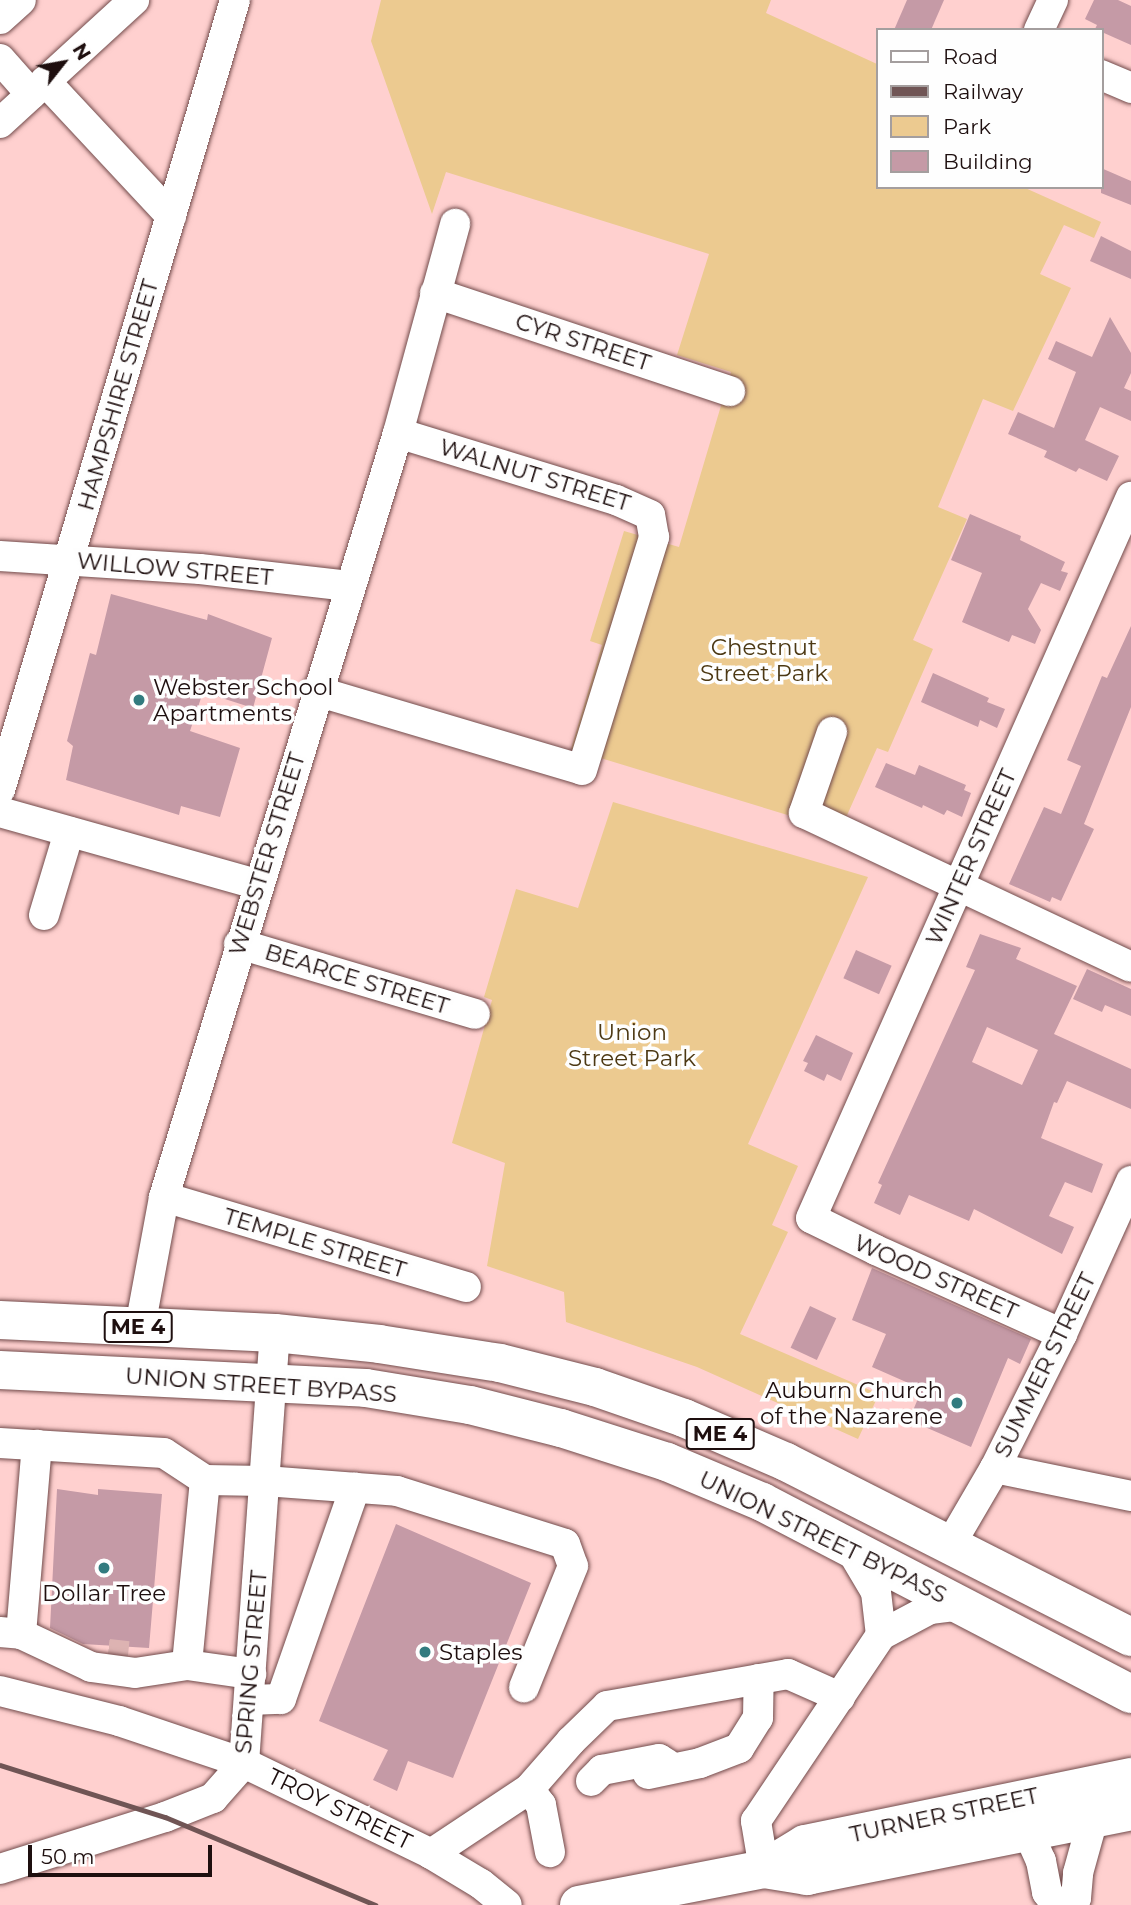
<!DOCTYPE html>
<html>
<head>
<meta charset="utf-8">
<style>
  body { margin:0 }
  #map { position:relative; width:1131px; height:1905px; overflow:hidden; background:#ffd0cf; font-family:Montserrat,sans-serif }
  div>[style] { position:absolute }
  .green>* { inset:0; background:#ecca90 }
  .building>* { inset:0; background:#c59aa6; transform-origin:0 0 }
  .minor-tunnel>* { height:30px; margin-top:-15px; transform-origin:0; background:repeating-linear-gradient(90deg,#ddb3b2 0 30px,transparent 0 45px) }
  .roads { filter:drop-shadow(0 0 2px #724b4b) drop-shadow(0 0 2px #724b4b) }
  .minor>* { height:30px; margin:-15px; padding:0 15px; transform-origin:15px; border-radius:15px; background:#fff }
  .highway>* { height:38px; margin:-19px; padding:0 19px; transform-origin:19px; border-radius:19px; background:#fff }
  .rail>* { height:5px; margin:-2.5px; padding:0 2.5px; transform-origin:2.5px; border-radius:2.5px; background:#705555 }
  .dots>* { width:19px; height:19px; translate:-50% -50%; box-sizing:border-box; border:4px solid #fefefe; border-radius:50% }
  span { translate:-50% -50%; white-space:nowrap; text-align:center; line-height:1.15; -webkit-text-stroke:7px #fefefe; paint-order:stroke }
  .shield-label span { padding:2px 5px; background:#fefefe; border:2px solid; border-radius:5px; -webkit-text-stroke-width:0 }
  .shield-label { font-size:21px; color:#1e0f0f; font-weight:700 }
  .street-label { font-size:23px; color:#1e0f0f }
  .park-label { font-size:23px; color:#4c3813 }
  .poi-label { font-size:23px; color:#1e0f0f }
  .left { translate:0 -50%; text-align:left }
  .right { translate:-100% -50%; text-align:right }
  .legend { position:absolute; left:876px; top:28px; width:228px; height:161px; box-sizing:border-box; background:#fefefe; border:2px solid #a49e9e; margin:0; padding:9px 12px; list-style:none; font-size:21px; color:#1e0f0f }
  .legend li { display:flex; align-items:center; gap:14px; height:35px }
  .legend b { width:35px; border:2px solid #a49e9e }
  .north { position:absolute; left:28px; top:28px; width:70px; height:70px; -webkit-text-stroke:5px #fefefe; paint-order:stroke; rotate:59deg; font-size:19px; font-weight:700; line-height:28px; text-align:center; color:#1e0f0f }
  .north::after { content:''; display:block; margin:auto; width:24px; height:32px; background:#1e0f0f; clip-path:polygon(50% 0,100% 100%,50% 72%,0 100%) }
  .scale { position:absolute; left:28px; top:1845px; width:184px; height:32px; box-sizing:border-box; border:4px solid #1e0f0f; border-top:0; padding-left:9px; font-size:21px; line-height:24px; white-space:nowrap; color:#1e0f0f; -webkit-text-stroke:5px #fefefe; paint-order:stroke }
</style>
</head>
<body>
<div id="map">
  <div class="green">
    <i style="clip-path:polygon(381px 0,771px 0,766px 13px,877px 64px,877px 187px,1023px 187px,1101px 222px,1094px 238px,1064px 225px,1040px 274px,1071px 288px,1013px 411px,983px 399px,938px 507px,967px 519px,913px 640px,933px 649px,888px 752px,877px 748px,840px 831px,571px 749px,602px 645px,590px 641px,624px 531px,679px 547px,731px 372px,677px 355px,709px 254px,446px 172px,432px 214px,371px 41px)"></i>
    <i style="clip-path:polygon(613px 802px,868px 877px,748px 1144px,798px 1166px,772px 1225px,788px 1232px,740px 1334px,879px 1394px,858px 1439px,697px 1367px,566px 1322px,564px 1292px,487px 1266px,505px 1163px,452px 1143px,492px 1000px,484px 997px,516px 889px,578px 908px)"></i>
  </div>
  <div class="building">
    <i style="clip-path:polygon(907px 0,944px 0,931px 30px,894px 30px)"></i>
    <i style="clip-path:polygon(1094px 0,1118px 0,1131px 6px,1131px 45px,1095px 29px,1097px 25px,1085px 19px)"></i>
    <i style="clip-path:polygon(1101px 168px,1131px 181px,1131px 205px,1101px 193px)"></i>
    <i style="clip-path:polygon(1101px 236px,1131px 251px,1131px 279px,1090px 261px)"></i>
    <i style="clip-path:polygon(1110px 317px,1131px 353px,1131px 373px,1124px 388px,1131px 391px,1131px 421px,1100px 407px,1085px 440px,1119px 456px,1107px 481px,1079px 468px,1076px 472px,1044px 457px,1047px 451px,1008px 434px,1018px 412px,1054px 428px,1076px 372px,1048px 359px,1056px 341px,1092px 357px)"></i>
    <i style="clip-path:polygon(970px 514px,1021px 536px,1020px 540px,1065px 562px,1061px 571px,1068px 573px,1060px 591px,1041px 583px,1028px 609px,1041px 630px,1035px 644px,1012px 635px,1009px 642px,962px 622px,982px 573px,951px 560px)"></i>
    <i style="clip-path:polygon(111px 594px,207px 620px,208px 614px,272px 638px,253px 708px,203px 692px,190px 731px,240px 748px,220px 817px,181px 806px,179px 815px,66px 780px,73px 746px,67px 741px,90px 653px,96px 655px)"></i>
    <i style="clip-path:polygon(1131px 626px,1131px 707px,1084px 824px,1094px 829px,1061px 901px,1052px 897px,1050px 902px,1009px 884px,1044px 807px,1061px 814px,1081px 766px,1067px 760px,1102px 676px,1107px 678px)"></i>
    <i style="clip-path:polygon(933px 673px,989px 698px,987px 702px,1005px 709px,997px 728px,980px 720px,978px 727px,921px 702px)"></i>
    <i style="clip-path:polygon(886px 763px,915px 775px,919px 765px,966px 785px,964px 790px,971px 793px,962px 817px,947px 810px,944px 815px,923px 805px,922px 808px,875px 787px)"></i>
    <i style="clip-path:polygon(evenodd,980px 934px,1021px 948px,1016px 959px,1077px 986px,1054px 1034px,1131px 1069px,1131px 1109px,1067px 1081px,1057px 1103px,1054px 1102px,1041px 1138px,1103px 1164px,1092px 1193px,1065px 1182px,1049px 1216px,1074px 1227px,1062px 1254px,974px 1209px,969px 1221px,909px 1195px,900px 1215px,874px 1203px,882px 1185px,878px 1183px,975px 970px,966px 967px,980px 934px,987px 1027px,1038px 1050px,1022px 1085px,972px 1062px,987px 1027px)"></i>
    <i style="left:856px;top:950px;width:39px;height:31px;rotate:24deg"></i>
    <i style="clip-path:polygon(1087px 969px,1131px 989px,1131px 1016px,1105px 1005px,1102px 1012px,1073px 999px)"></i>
    <i style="clip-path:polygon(816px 1035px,853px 1053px,841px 1081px,827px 1074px,824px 1081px,804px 1071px,808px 1063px,803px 1061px)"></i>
    <i style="clip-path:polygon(872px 1268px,1031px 1339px,1020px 1364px,1008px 1358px,971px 1447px,909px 1420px,922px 1389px,872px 1367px,886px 1334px,852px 1320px)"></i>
    <i style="left:810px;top:1306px;width:29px;height:46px;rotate:25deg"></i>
    <i style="clip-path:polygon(57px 1489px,98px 1495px,98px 1489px,162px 1494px,149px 1648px,83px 1644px,50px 1628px)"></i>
    <i style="clip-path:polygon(396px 1524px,531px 1583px,453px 1778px,408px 1761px,397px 1791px,373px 1780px,388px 1750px,319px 1721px)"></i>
  </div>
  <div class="minor-tunnel">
    <i style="left:108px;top:1654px;width:20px;rotate:6deg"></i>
  </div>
  <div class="roads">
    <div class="minor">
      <i style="left:0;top:19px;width:28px;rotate:-42deg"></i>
      <i style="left:1039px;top:30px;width:33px;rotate:-65deg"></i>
      <i style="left:0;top:59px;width:47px;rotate:48.5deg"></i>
      <i style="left:1101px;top:75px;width:33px;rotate:23deg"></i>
      <i style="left:45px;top:81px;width:185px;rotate:47deg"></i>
      <i style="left:0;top:123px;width:182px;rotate:-42.5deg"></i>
      <i style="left:435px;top:293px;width:311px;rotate:18.4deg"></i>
      <i style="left:0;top:556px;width:200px;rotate:3.7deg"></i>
      <i style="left:200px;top:569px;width:150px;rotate:6.5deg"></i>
      <i style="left:316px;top:691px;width:277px;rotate:16.5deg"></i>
      <i style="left:582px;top:770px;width:244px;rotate:-72.8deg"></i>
      <i style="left:654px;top:537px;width:22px;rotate:-100deg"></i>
      <i style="left:650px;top:515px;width:37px;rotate:-156deg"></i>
      <i style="left:616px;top:500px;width:228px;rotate:-162.9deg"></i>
      <i style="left:832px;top:732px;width:86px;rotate:109.1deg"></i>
      <i style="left:804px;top:813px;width:361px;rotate:25.2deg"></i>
      <i style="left:0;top:790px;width:824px;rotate:-73.43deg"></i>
      <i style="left:0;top:812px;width:267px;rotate:15.7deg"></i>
      <i style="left:44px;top:915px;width:87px;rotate:-73.2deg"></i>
      <i style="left:239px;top:944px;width:246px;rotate:16.5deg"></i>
      <i style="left:164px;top:1197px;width:315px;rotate:16.6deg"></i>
      <i style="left:140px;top:1327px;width:132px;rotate:-79.5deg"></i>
      <i style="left:164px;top:1197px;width:799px;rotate:-72.97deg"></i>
      <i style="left:398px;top:433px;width:217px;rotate:-74.7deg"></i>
      <i style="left:1062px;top:1334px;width:204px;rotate:-155.7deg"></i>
      <i style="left:876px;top:1250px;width:72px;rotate:-153.8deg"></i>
      <i style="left:811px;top:1218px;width:789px;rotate:-66.07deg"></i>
      <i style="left:0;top:1443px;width:164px;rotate:3.5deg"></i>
      <i style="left:164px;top:1453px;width:49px;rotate:33.4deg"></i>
      <i style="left:205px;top:1480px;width:60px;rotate:1deg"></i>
      <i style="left:265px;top:1481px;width:132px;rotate:4.3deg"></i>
      <i style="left:397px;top:1491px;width:176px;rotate:17.5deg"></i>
      <i style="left:565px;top:1544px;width:23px;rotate:70deg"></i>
      <i style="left:573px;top:1566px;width:131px;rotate:112deg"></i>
      <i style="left:995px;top:1468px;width:139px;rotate:11.6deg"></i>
      <i style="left:205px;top:1480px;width:186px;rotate:95.6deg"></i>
      <i style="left:187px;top:1665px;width:65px;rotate:8deg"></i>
      <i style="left:950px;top:1545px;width:89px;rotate:-59.7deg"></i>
      <i style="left:995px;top:1468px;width:150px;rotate:-63.4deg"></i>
      <i style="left:1062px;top:1334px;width:168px;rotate:-65.7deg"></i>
      <i style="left:850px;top:1548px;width:51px;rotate:59.4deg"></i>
      <i style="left:876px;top:1592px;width:43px;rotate:83.4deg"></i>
      <i style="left:0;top:1632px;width:21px;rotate:5deg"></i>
      <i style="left:21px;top:1634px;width:190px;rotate:-85.2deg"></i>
      <i style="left:21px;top:1634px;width:77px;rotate:25.2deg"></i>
      <i style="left:91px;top:1667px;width:44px;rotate:7.8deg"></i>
      <i style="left:135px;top:1673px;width:53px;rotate:-8.7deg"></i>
      <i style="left:0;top:1691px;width:123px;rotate:14.1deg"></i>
      <i style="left:119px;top:1721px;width:132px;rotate:18.6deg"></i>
      <i style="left:244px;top:1763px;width:208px;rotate:25.9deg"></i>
      <i style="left:431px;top:1854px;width:58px;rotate:31deg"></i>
      <i style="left:481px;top:1884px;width:33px;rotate:39deg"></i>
      <i style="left:249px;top:1700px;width:32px;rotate:-2deg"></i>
      <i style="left:281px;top:1699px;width:224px;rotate:-70.7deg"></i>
      <i style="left:648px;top:1774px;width:53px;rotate:-11.9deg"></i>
      <i style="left:700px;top:1763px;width:42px;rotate:-21deg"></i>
      <i style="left:739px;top:1748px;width:36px;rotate:-58deg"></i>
      <i style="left:758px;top:1718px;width:39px;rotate:-89deg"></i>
      <i style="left:591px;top:1781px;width:16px;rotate:-45deg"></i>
      <i style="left:602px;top:1770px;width:58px;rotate:-10.9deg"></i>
      <i style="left:659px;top:1759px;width:9px;rotate:32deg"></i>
      <i style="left:529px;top:1789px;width:20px;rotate:53deg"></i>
      <i style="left:541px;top:1805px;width:48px;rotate:79.2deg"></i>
      <i style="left:1028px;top:1832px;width:32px;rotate:66deg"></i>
      <i style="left:1041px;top:1861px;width:32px;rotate:79deg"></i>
      <i style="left:1047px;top:1892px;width:16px;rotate:55deg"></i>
      <i style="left:431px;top:1854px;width:118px;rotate:-33.6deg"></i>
      <i style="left:529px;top:1789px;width:64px;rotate:-48.8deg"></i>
      <i style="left:571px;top:1741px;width:50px;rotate:-44.2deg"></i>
      <i style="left:607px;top:1706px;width:184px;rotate:-10deg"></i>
      <i style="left:788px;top:1674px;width:57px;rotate:23.9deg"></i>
      <i style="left:0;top:1869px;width:173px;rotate:-17.5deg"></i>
      <i style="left:165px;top:1817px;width:52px;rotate:-21.6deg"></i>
      <i style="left:213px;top:1798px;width:47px;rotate:-48.5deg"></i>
      <i style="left:244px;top:1763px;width:431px;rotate:-85.9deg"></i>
      <i style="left:764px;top:1869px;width:49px;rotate:-99.5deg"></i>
      <i style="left:756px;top:1821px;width:224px;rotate:-56.1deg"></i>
      <i style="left:881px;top:1635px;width:55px;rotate:-28deg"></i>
      <i style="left:930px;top:1609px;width:32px;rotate:-7deg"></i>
      <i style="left:1069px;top:1905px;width:10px;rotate:-45deg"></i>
      <i style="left:1076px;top:1898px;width:25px;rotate:-85deg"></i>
      <i style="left:1078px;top:1873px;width:56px;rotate:-74.5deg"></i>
    </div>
    <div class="highway">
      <i style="left:0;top:1320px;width:275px;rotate:2.7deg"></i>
      <i style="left:275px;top:1333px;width:105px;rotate:6deg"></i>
      <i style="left:379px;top:1344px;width:122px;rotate:8.9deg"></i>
      <i style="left:500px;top:1363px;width:98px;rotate:14.2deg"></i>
      <i style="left:595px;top:1387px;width:94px;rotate:19.2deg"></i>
      <i style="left:684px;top:1418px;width:111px;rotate:23.3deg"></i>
      <i style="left:786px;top:1462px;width:387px;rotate:26.9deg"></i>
      <i style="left:0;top:1370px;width:366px;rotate:2.8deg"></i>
      <i style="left:366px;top:1388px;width:105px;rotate:9.3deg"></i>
      <i style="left:470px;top:1405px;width:94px;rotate:14.2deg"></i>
      <i style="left:561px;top:1428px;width:111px;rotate:17.8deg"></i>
      <i style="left:667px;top:1462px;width:103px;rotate:22.8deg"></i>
      <i style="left:762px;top:1502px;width:416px;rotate:27.5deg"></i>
      <i style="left:764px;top:1869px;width:48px;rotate:-31.4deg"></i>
      <i style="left:805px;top:1844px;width:333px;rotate:-11.6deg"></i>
      <i style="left:579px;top:1905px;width:188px;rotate:-11deg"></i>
      <i style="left:764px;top:1869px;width:44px;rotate:9.2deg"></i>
      <i style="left:807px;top:1876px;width:330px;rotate:-11.3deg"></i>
    </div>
  </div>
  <div class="rail">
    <i style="left:0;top:1765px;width:173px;rotate:17.5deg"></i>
    <i style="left:165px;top:1817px;width:228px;rotate:22.7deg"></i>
  </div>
  <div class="dots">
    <i style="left:139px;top:700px;background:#327b7f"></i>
    <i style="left:957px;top:1403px;background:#327b7f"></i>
    <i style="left:104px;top:1568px;background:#327b7f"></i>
    <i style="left:425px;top:1652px;background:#327b7f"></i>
  </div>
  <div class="shield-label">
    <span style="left:138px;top:1327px">ME 4</span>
    <span style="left:720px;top:1434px">ME 4</span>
  </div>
  <div class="street-label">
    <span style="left:583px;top:342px;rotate:18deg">CYR STREET</span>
    <span style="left:118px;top:395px;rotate:-74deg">HAMPSHIRE STREET</span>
    <span style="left:535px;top:475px;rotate:17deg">WALNUT STREET</span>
    <span style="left:175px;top:569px;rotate:5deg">WILLOW STREET</span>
    <span style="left:267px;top:854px;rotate:-73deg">WEBSTER STREET</span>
    <span style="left:971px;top:857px;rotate:-66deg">WINTER STREET</span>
    <span style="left:357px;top:979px;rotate:17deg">BEARCE STREET</span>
    <span style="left:315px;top:1243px;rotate:17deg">TEMPLE STREET</span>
    <span style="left:936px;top:1277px;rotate:24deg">WOOD STREET</span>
    <span style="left:1045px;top:1365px;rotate:-64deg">SUMMER STREET</span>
    <span style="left:261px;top:1385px;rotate:4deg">UNION STREET BYPASS</span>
    <span style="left:823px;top:1537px;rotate:26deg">UNION STREET BYPASS</span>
    <span style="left:251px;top:1662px;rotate:-85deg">SPRING STREET</span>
    <span style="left:340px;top:1809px;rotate:26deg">TROY STREET</span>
    <span style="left:944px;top:1815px;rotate:-12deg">TURNER STREET</span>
  </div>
  <div class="park-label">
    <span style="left:764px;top:660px">Chestnut<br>Street Park</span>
    <span style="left:632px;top:1045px">Union<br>Street Park</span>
  </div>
  <div class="poi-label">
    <span class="left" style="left:153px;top:700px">Webster School<br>Apartments</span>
    <span class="right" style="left:943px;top:1403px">Auburn Church<br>of the Nazarene</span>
    <span style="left:104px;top:1593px">Dollar Tree</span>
    <span class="left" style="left:439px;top:1652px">Staples</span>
  </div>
  <ul class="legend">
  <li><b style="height:9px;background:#fff"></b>Road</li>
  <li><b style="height:9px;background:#705555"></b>Railway</li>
  <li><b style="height:19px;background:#ecca90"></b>Park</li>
  <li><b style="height:19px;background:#c59aa6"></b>Building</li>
  </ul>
  <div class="north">N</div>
  <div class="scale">50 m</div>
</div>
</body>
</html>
